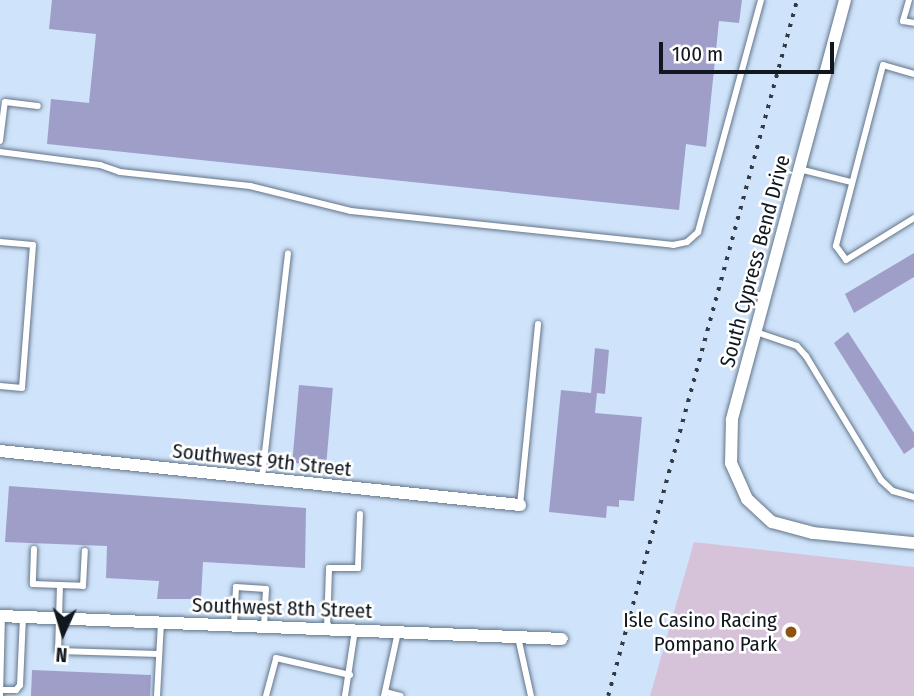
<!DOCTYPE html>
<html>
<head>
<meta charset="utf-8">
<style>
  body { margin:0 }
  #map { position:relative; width:914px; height:696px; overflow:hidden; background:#cfe3fa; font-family:"Fira Sans Condensed",sans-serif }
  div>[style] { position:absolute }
  .green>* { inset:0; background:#d6c3da }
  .building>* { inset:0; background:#9f9ec9; transform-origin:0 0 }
  .roads { filter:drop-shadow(0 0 2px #637589) drop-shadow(0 0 2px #637589) }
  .service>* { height:6px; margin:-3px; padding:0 3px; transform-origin:3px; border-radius:3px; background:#fff }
  .minor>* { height:12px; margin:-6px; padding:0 6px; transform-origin:6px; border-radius:6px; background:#fff }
  .rail>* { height:3.5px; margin-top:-1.75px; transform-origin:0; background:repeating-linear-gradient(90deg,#333b46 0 3.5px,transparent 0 10.5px) }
  .dots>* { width:19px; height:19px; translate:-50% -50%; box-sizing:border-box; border:4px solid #fff; border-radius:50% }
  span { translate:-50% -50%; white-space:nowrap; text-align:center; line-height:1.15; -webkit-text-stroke:5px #fff; paint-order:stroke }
  .street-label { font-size:21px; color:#11171f }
  .poi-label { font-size:21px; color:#11171f }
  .right { translate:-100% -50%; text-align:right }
  .north { position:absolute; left:28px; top:598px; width:70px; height:70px; -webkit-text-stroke:5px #fff; paint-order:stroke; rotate:184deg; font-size:19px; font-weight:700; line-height:28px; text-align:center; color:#11171f }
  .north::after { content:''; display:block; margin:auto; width:24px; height:32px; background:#11171f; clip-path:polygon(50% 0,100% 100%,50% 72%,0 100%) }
  .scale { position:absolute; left:659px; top:42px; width:175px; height:32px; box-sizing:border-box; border:4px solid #11171f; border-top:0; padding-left:9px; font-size:21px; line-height:24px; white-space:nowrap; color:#11171f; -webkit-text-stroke:5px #fff; paint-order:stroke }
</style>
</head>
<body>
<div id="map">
  <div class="green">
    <i style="clip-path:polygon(694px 542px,914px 567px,914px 696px,650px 696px)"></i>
  </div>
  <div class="building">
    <i style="clip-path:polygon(52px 0,742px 0,739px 23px,719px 21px,706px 147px,686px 144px,679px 210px,47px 144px,51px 99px,89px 103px,96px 34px,49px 29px)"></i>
    <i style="clip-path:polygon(914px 253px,914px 277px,854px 313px,845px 294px)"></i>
    <i style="clip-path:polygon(848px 332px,914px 433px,914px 447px,904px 454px,834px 343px)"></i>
    <i style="clip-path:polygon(595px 348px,609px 350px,605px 394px,597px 393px,595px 413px,642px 417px,634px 501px,619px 500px,619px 507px,607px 506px,606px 518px,549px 512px,561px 390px,591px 393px)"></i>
    <i style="left:299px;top:385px;width:34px;height:78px;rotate:5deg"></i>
    <i style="clip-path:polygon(9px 486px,306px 508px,305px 568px,203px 562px,201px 599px,157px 599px,159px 581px,106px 578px,107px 546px,5px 542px)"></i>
    <i style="clip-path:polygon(32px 670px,151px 675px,150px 696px,31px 696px)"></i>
  </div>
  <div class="roads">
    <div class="service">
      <i style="left:909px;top:0;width:22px;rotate:106deg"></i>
      <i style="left:903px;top:21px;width:11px;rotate:10deg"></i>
      <i style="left:914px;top:74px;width:32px;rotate:-164deg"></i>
      <i style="left:883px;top:65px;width:187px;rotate:104.6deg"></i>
      <i style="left:836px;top:246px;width:17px;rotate:54deg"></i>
      <i style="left:846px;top:260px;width:80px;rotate:-31.7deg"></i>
      <i style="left:0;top:141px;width:39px;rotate:-83deg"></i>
      <i style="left:5px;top:102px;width:33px;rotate:7deg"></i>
      <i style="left:0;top:152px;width:101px;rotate:7.4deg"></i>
      <i style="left:100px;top:165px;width:21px;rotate:19deg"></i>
      <i style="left:120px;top:172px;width:131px;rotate:6.1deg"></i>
      <i style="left:250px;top:186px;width:104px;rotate:13.9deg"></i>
      <i style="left:351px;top:211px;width:324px;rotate:6deg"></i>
      <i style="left:673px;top:245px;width:14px;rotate:-12deg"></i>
      <i style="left:687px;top:242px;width:15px;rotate:-42deg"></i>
      <i style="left:698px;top:232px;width:240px;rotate:-74.8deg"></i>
      <i style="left:799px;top:169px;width:54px;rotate:14deg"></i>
      <i style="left:0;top:242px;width:33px;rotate:5deg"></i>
      <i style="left:33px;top:245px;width:143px;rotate:94.4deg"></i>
      <i style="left:22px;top:388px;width:22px;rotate:-175deg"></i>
      <i style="left:756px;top:332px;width:43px;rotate:18.9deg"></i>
      <i style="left:797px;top:346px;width:13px;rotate:48deg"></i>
      <i style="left:806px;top:356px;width:145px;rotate:58.8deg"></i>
      <i style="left:881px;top:480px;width:16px;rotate:43deg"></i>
      <i style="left:893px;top:491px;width:22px;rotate:16deg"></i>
      <i style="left:262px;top:478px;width:226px;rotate:-83.4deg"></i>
      <i style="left:520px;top:505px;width:182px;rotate:-84.3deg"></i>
      <i style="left:34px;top:549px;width:35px;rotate:92deg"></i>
      <i style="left:33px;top:584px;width:27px;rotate:2deg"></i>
      <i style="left:60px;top:585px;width:23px;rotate:2deg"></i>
      <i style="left:83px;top:586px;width:35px;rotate:-87deg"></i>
      <i style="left:60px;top:585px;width:66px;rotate:91.7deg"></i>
      <i style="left:58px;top:651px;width:101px;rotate:1.7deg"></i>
      <i style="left:234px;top:625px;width:38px;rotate:-87deg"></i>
      <i style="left:236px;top:587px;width:30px;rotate:4deg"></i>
      <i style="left:266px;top:589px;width:38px;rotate:93deg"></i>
      <i style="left:327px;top:629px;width:61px;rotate:-88.1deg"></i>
      <i style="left:329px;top:568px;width:29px"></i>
      <i style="left:358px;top:568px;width:54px;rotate:-87.9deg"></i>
      <i style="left:518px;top:637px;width:60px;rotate:77.6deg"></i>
      <i style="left:0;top:690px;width:16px"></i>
      <i style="left:16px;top:690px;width:6px;rotate:-51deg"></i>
      <i style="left:20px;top:685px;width:68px;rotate:-87.5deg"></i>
      <i style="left:385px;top:692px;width:16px;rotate:14deg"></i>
      <i style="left:0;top:696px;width:80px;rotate:-88.6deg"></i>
      <i style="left:157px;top:696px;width:73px;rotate:-86.9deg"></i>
      <i style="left:266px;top:696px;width:39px;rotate:-75deg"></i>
      <i style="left:276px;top:658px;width:76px;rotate:12.9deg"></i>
      <i style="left:345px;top:696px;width:67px;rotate:-81.4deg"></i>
      <i style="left:384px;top:696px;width:66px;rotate:-77.7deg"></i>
    </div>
    <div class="minor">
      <i style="left:845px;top:0;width:435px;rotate:105.1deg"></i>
      <i style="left:732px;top:420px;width:43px;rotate:91.3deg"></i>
      <i style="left:731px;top:463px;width:39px;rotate:66deg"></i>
      <i style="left:747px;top:499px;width:34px;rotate:43deg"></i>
      <i style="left:772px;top:522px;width:42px;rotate:15deg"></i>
      <i style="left:813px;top:533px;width:101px;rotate:5.7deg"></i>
      <i style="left:0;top:451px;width:523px;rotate:5.93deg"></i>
      <i style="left:0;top:616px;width:562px;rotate:2.34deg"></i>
    </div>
  </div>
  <div class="rail">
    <i style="left:608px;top:696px;width:721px;rotate:-74.81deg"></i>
  </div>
  <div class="dots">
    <i style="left:791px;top:632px;background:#8e540e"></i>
  </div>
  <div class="street-label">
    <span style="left:755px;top:261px;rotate:-75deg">South Cypress Bend Drive</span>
    <span style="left:262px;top:460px;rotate:6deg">Southwest 9th Street</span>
    <span style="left:282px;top:608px;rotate:2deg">Southwest 8th Street</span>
  </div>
  <div class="poi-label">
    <span class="right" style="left:777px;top:632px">Isle Casino Racing<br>Pompano Park</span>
  </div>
  <div class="north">N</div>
  <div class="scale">100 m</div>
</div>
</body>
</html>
